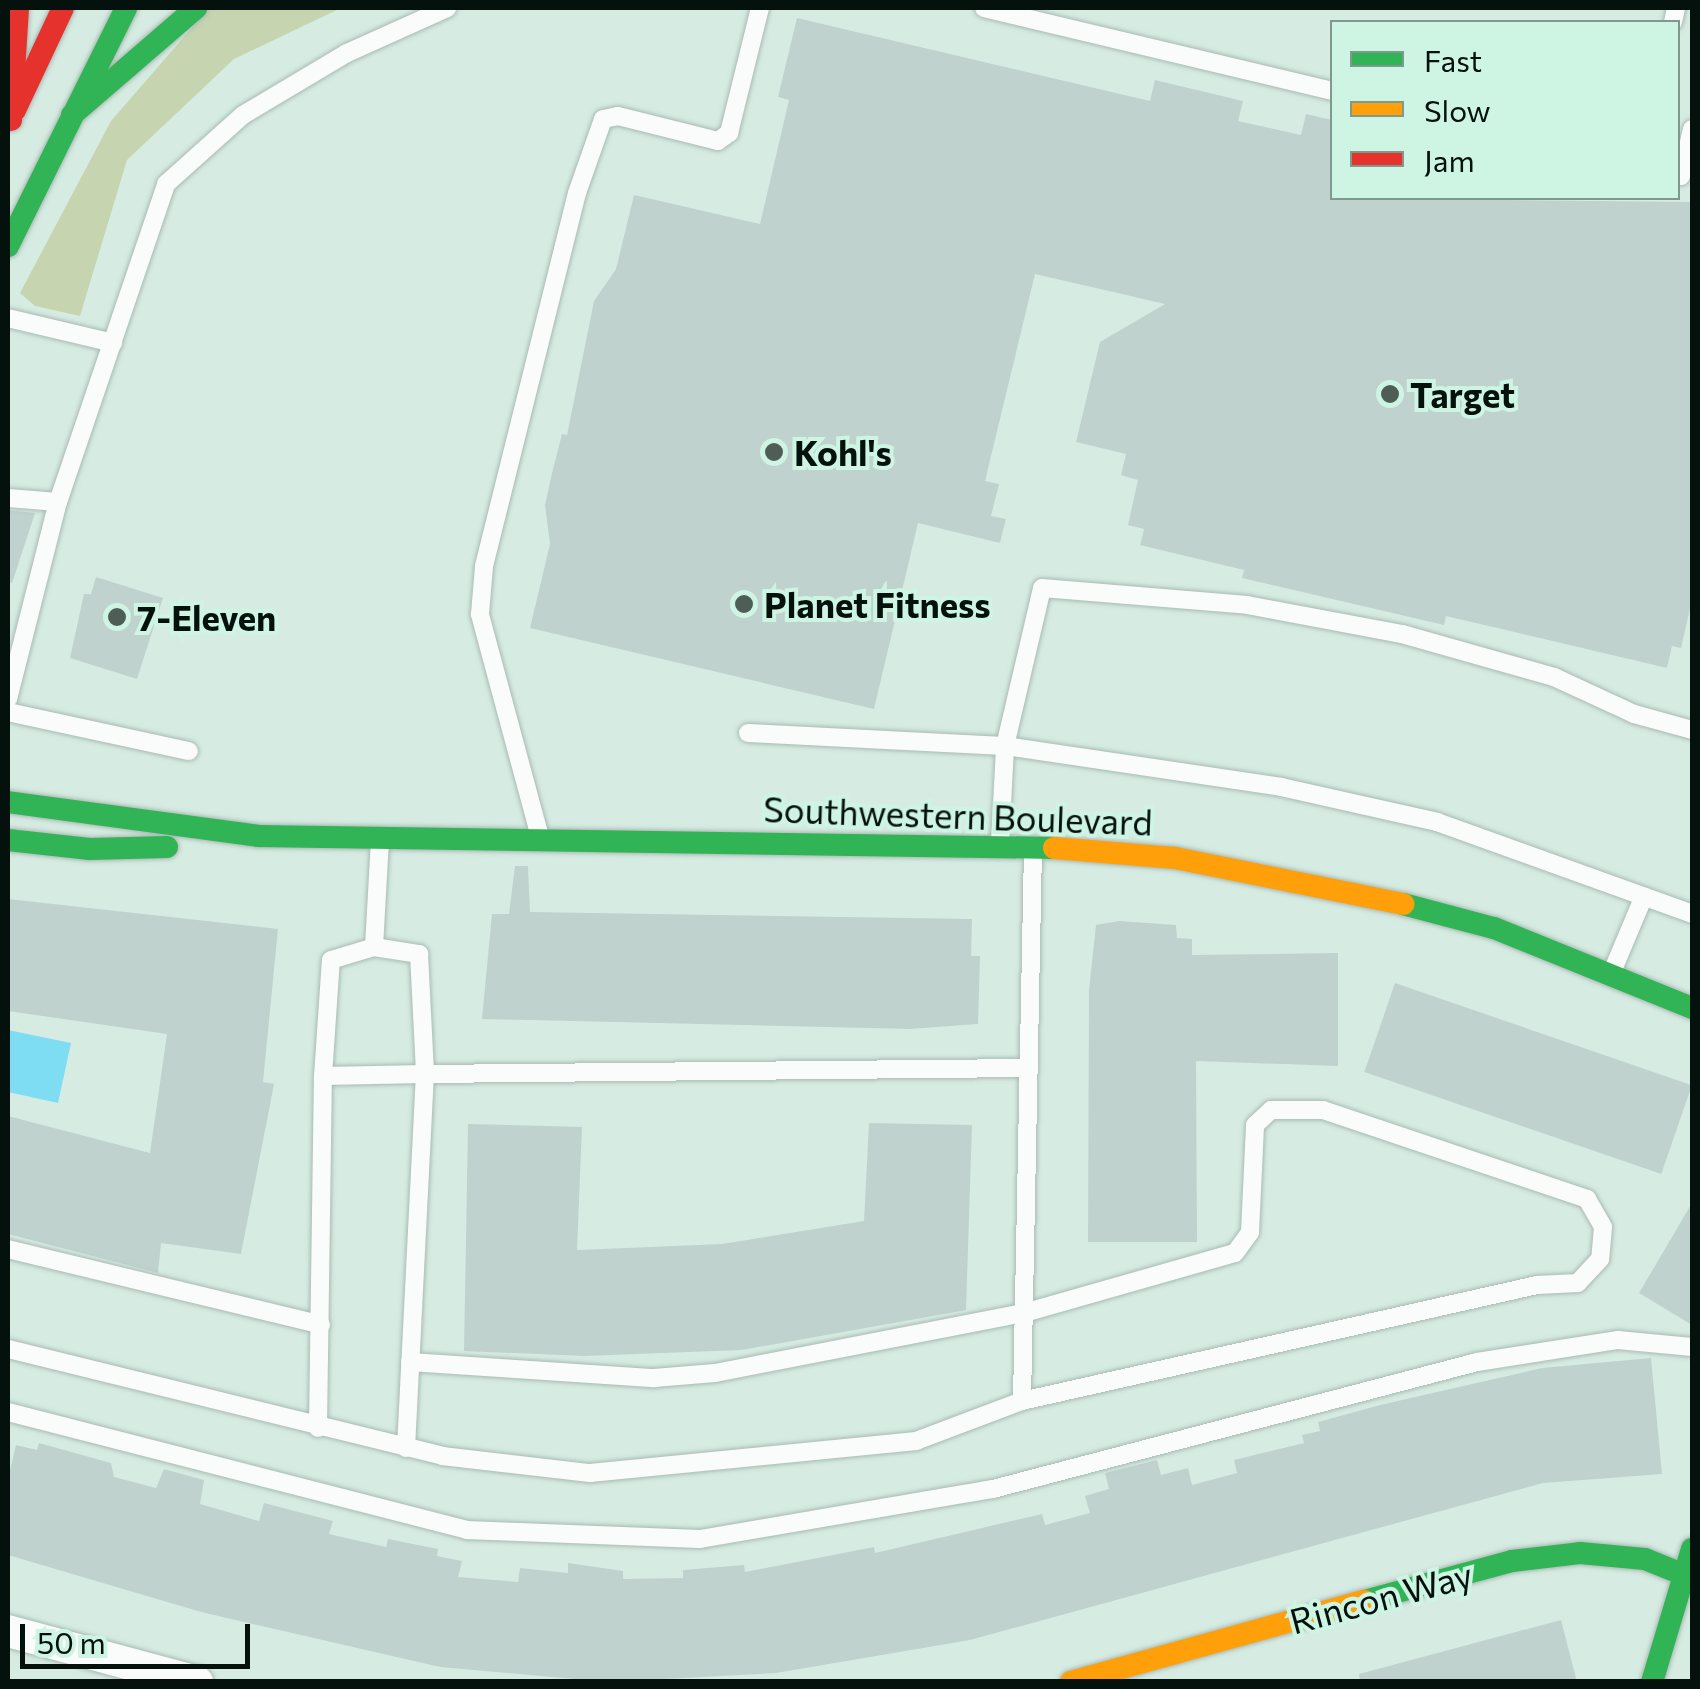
<!DOCTYPE html>
<html>
<head>
<meta charset="utf-8">
<style>
  body { margin:0 }
  #map { position:relative; width:1700px; height:1689px; overflow:hidden; background:#d6ece3; font-family:Commissioner,sans-serif }
  div>[style] { position:absolute }
  .green>* { inset:0; background:#c6d4af }
  .water>* { inset:0; background:#7eddf3 }
  .building>* { inset:0; background:#c0d2ce; transform-origin:0 0 }
  .roads { filter:drop-shadow(0 0 2px #a9bab3) drop-shadow(0 0 2px #a9bab3) }
  .lane>* { height:18px; margin:-9px; padding:0 9px; transform-origin:9px; border-radius:9px; background:#f9fcfb }
  .street>* { height:32px; margin:-16px; padding:0 16px; transform-origin:16px; border-radius:16px; background:#f9fcfb }
  .fast>* { height:22px; margin:-11px; padding:0 11px; transform-origin:11px; border-radius:11px; background:#30b455 }
  .slow>* { height:22px; margin:-11px; padding:0 11px; transform-origin:11px; border-radius:11px; background:#ff9f0a }
  .jam>* { height:22px; margin:-11px; padding:0 11px; transform-origin:11px; border-radius:11px; background:#e5322d }
  .dots>* { width:28px; height:28px; translate:-50% -50%; box-sizing:border-box; border:5px solid #cef4e4; border-radius:50% }
  span { translate:-50% -50%; white-space:nowrap; text-align:center; line-height:1.15; -webkit-text-stroke:8px #cef4e4; paint-order:stroke }
  .poi-label { font-size:35px; color:#05110c; font-weight:700 }
  .left { translate:0 -50%; text-align:left }
  .street-label { font-size:35px; color:#05110c }
  .frame { position:absolute; inset:0; border:10px solid #05110c; pointer-events:none }
  .legend { position:absolute; left:1330px; top:20px; width:350px; height:180px; box-sizing:border-box; background:#cef4e4; border:2px solid #7e998e; margin:0; padding:12px 18px; list-style:none; font-size:30px; color:#05110c }
  .legend li { display:flex; align-items:center; gap:20px; height:50px }
  .legend b { width:50px; border:2px solid #7e998e }
  .scale { position:absolute; left:20px; top:1624px; width:230px; height:45px; box-sizing:border-box; border:5px solid #05110c; border-top:0; padding-left:12px; font-size:30px; line-height:35px; white-space:nowrap; color:#05110c; -webkit-text-stroke:8px #cef4e4; paint-order:stroke }
</style>
</head>
<body>
<div id="map">
  <div class="green">
    <i style="clip-path:polygon(209px 8px,341px 8px,234px 59px,127px 160px,80px 316px,35px 306px,20px 293px,111px 121px)"></i>
  </div>
  <div class="water">
    <i style="clip-path:polygon(8px 1030px,71px 1043px,58px 1103px,8px 1092px)"></i>
  </div>
  <div class="building">
    <i style="clip-path:polygon(797px 18px,1150px 101px,1155px 80px,1243px 101px,1238px 121px,1301px 135px,1306px 114px,1332px 120px,1332px 198px,1692px 202px,1692px 600px,1681px 648px,1672px 646px,1667px 668px,1446px 616px,1444px 625px,1242px 578px,1244px 570px,1140px 545px,1144px 529px,1128px 525px,1138px 480px,1121px 475px,1126px 454px,1076px 442px,1100px 342px,1165px 304px,1035px 274px,985px 481px,999px 484px,991px 516px,1006px 519px,1000px 543px,918px 523px,874px 709px,530px 628px,550px 544px,545px 505px,553px 469px,562px 434px,567px 435px,594px 301px,616px 269px,634px 195px,760px 224px,789px 100px,778px 97px)"></i>
    <i style="clip-path:polygon(8px 510px,35px 513px,12px 583px,8px 582px)"></i>
    <i style="clip-path:polygon(96px 577px,163px 598px,137px 679px,70px 658px,84px 594px,91px 594px)"></i>
    <i style="clip-path:polygon(515px 866px,528px 866px,530px 912px,972px 919px,971px 956px,980px 956px,978px 1024px,910px 1029px,482px 1019px,492px 914px,509px 914px)"></i>
    <i style="clip-path:polygon(8px 899px,278px 929px,263px 1082px,274px 1084px,241px 1254px,161px 1243px,158px 1273px,8px 1234px,8px 1116px,150px 1153px,167px 1034px,8px 1011px)"></i>
    <i style="clip-path:polygon(1119px 921px,1176px 925px,1177px 938px,1192px 939px,1192px 955px,1338px 953px,1338px 1066px,1196px 1061px,1197px 1242px,1088px 1242px,1089px 990px,1096px 925px)"></i>
    <i style="left:1395px;top:983px;width:314px;height:94px;rotate:19deg"></i>
    <i style="clip-path:polygon(869px 1123px,972px 1125px,966px 1310px,742px 1350px,584px 1356px,464px 1351px,468px 1124px,582px 1127px,577px 1250px,722px 1244px,864px 1221px)"></i>
    <i style="clip-path:polygon(1692px 1203px,1692px 1325px,1639px 1293px)"></i>
    <i style="clip-path:polygon(1651px 1358px,1662px 1474px,1543px 1483px,970px 1640px,776px 1673px,607px 1682px,440px 1667px,201px 1612px,8px 1555px,8px 1479px,16px 1445px,37px 1450px,39px 1443px,111px 1463px,114px 1477px,156px 1488px,164px 1469px,204px 1480px,200px 1504px,259px 1521px,264px 1503px,333px 1521px,329px 1534px,386px 1547px,388px 1539px,438px 1549px,437px 1556px,462px 1561px,458px 1577px,518px 1582px,520px 1568px,568px 1573px,568px 1563px,623px 1571px,623px 1579px,683px 1578px,683px 1570px,744px 1565px,745px 1572px,874px 1547px,875px 1553px,1042px 1514px,1045px 1525px,1090px 1513px,1085px 1496px,1109px 1489px,1105px 1473px,1157px 1460px,1161px 1475px,1188px 1468px,1192px 1485px,1237px 1473px,1234px 1460px,1304px 1443px,1302px 1435px,1320px 1431px,1318px 1422px,1380px 1405px,1542px 1368px)"></i>
    <i style="clip-path:polygon(1561px 1620px,1577px 1682px,1360px 1682px,1359px 1674px)"></i>
  </div>
  <div class="roads">
    <div class="lane">
      <i style="left:984px;top:8px;width:358px;rotate:13.4deg"></i>
      <i style="left:1673px;top:22px;width:14px;rotate:-78deg"></i>
      <i style="left:1681px;top:176px;width:48px;rotate:-76.8deg"></i>
      <i style="left:8px;top:318px;width:108px;rotate:13.4deg"></i>
      <i style="left:8px;top:498px;width:50px;rotate:4.6deg"></i>
      <i style="left:58px;top:502px;width:336px;rotate:-71.2deg"></i>
      <i style="left:166px;top:184px;width:103px;rotate:-41.9deg"></i>
      <i style="left:243px;top:115px;width:121px;rotate:-30.8deg"></i>
      <i style="left:347px;top:53px;width:110px;rotate:-24.2deg"></i>
      <i style="left:8px;top:699px;width:203px;rotate:-75.8deg"></i>
      <i style="left:8px;top:712px;width:185px;rotate:12.2deg"></i>
      <i style="left:748px;top:733px;width:257px;rotate:2.9deg"></i>
      <i style="left:1005px;top:746px;width:279px;rotate:8.4deg"></i>
      <i style="left:1281px;top:787px;width:160px;rotate:12.6deg"></i>
      <i style="left:1437px;top:822px;width:271px;rotate:19.8deg"></i>
      <i style="left:540px;top:837px;width:231px;rotate:-105.1deg"></i>
      <i style="left:480px;top:614px;width:48px;rotate:-85.2deg"></i>
      <i style="left:484px;top:566px;width:384px;rotate:-76deg"></i>
      <i style="left:577px;top:193px;width:78px;rotate:-70.6deg"></i>
      <i style="left:603px;top:119px;width:15px;rotate:-11deg"></i>
      <i style="left:618px;top:116px;width:103px;rotate:14deg"></i>
      <i style="left:718px;top:141px;width:14px;rotate:-36deg"></i>
      <i style="left:729px;top:133px;width:129px;rotate:-76.1deg"></i>
      <i style="left:1000px;top:843px;width:97px;rotate:-87deg"></i>
      <i style="left:1005px;top:746px;width:162px;rotate:-76.8deg"></i>
      <i style="left:1042px;top:588px;width:206px;rotate:4.7deg"></i>
      <i style="left:1247px;top:605px;width:158px;rotate:10.6deg"></i>
      <i style="left:1402px;top:634px;width:158px;rotate:15.8deg"></i>
      <i style="left:1554px;top:677px;width:88px;rotate:24.8deg"></i>
      <i style="left:1634px;top:714px;width:60px;rotate:15.4deg"></i>
      <i style="left:374px;top:947px;width:46px;rotate:8.8deg"></i>
      <i style="left:419px;top:954px;width:120px;rotate:87.1deg"></i>
      <i style="left:425px;top:1074px;width:102px;rotate:178.9deg"></i>
      <i style="left:323px;top:1076px;width:116px;rotate:-86.1deg"></i>
      <i style="left:331px;top:960px;width:45px;rotate:-16.8deg"></i>
      <i style="left:374px;top:947px;width:109px;rotate:-86.8deg"></i>
      <i style="left:1612px;top:972px;width:82px;rotate:-67.2deg"></i>
      <i style="left:8px;top:1249px;width:322px;rotate:13.6deg"></i>
      <i style="left:8px;top:1349px;width:447px;rotate:13.8deg"></i>
      <i style="left:442px;top:1456px;width:149px;rotate:6.6deg"></i>
      <i style="left:590px;top:1473px;width:328px;rotate:-5.6deg"></i>
      <i style="left:916px;top:1441px;width:113px;rotate:-20.7deg"></i>
      <i style="left:1022px;top:1401px;width:554px;rotate:-88.86deg"></i>
      <i style="left:410px;top:1362px;width:245px;rotate:3.8deg"></i>
      <i style="left:654px;top:1378px;width:61px;rotate:-4.7deg"></i>
      <i style="left:715px;top:1373px;width:315px;rotate:-11deg"></i>
      <i style="left:1024px;top:1313px;width:219px;rotate:-15.9deg"></i>
      <i style="left:1235px;top:1253px;width:26px;rotate:-54deg"></i>
      <i style="left:1250px;top:1232px;width:107px;rotate:-87.3deg"></i>
      <i style="left:1255px;top:1125px;width:22px;rotate:-43deg"></i>
      <i style="left:1271px;top:1110px;width:52px"></i>
      <i style="left:1323px;top:1110px;width:279px;rotate:18.6deg"></i>
      <i style="left:1587px;top:1199px;width:32px;rotate:60deg"></i>
      <i style="left:1603px;top:1227px;width:32px;rotate:95deg"></i>
      <i style="left:1600px;top:1259px;width:33px;rotate:133deg"></i>
      <i style="left:1578px;top:1283px;width:41px;rotate:177.2deg"></i>
      <i style="left:1537px;top:1285px;width:528px;rotate:167.31deg"></i>
      <i style="left:8px;top:1412px;width:473px;rotate:14.4deg"></i>
      <i style="left:466px;top:1530px;width:234px;rotate:2.2deg"></i>
      <i style="left:700px;top:1539px;width:297px;rotate:-9.7deg"></i>
      <i style="left:993px;top:1489px;width:500px;rotate:-14.7deg"></i>
      <i style="left:1477px;top:1362px;width:143px;rotate:-8.9deg"></i>
      <i style="left:1618px;top:1340px;width:74px;rotate:5.4deg"></i>
      <i style="left:318px;top:1428px;width:352px;rotate:-89.2deg"></i>
      <i style="left:406px;top:1448px;width:374px;rotate:-87.1deg"></i>
      <i style="left:425px;top:1074px;width:604px;rotate:-0.57deg"></i>
    </div>
    <div class="street">
      <i style="left:8px;top:1631px;width:196px;rotate:15.1deg"></i>
    </div>
    <div class="fast">
      <i style="left:72px;top:115px;width:164px;rotate:-40.8deg"></i>
      <i style="left:8px;top:246px;width:266px;rotate:-63.6deg"></i>
      <i style="left:8px;top:802px;width:252px;rotate:7.7deg"></i>
      <i style="left:258px;top:836px;width:796px;rotate:0.86deg"></i>
      <i style="left:8px;top:840px;width:82px;rotate:6.3deg"></i>
      <i style="left:90px;top:849px;width:77px;rotate:-1.5deg"></i>
      <i style="left:1403px;top:904px;width:94px;rotate:14.8deg"></i>
      <i style="left:1494px;top:928px;width:214px;rotate:22deg"></i>
      <i style="left:1364px;top:1601px;width:153px;rotate:-15.1deg"></i>
      <i style="left:1512px;top:1561px;width:68px;rotate:-6.7deg"></i>
      <i style="left:1580px;top:1553px;width:65px;rotate:5.3deg"></i>
      <i style="left:1645px;top:1559px;width:51px;rotate:22deg"></i>
      <i style="left:1652px;top:1682px;width:139px;rotate:-73.3deg"></i>
    </div>
    <div class="slow">
      <i style="left:1054px;top:848px;width:121px;rotate:4.7deg"></i>
      <i style="left:1175px;top:858px;width:233px;rotate:11.4deg"></i>
      <i style="left:1071px;top:1682px;width:304px;rotate:-15.5deg"></i>
    </div>
    <div class="jam">
      <i style="left:15px;top:110px;width:113px;rotate:-64.8deg"></i>
      <i style="left:11px;top:120px;width:112px;rotate:-86.4deg"></i>
    </div>
  </div>
  <div class="dots">
    <i style="left:1390px;top:394px;background:#4e5e57"></i>
    <i style="left:774px;top:452px;background:#4e5e57"></i>
    <i style="left:744px;top:604px;background:#4e5e57"></i>
    <i style="left:117px;top:617px;background:#4e5e57"></i>
  </div>
  <div class="poi-label">
    <span class="left" style="left:1410px;top:394px">Target</span>
    <span class="left" style="left:794px;top:452px">Kohl's</span>
    <span class="left" style="left:764px;top:604px">Planet Fitness</span>
    <span class="left" style="left:137px;top:617px">7-Eleven</span>
  </div>
  <div class="street-label">
    <span style="left:958px;top:815px;rotate:2deg">Southwestern Boulevard</span>
    <span style="left:1381px;top:1597px;rotate:-15deg">Rincon Way</span>
  </div>
  <div class="frame"></div>
  <ul class="legend">
  <li><b style="height:12px;background:#30b455"></b>Fast</li>
  <li><b style="height:12px;background:#ff9f0a"></b>Slow</li>
  <li><b style="height:12px;background:#e5322d"></b>Jam</li>
  </ul>
  <div class="scale">50 m</div>
</div>
</body>
</html>
